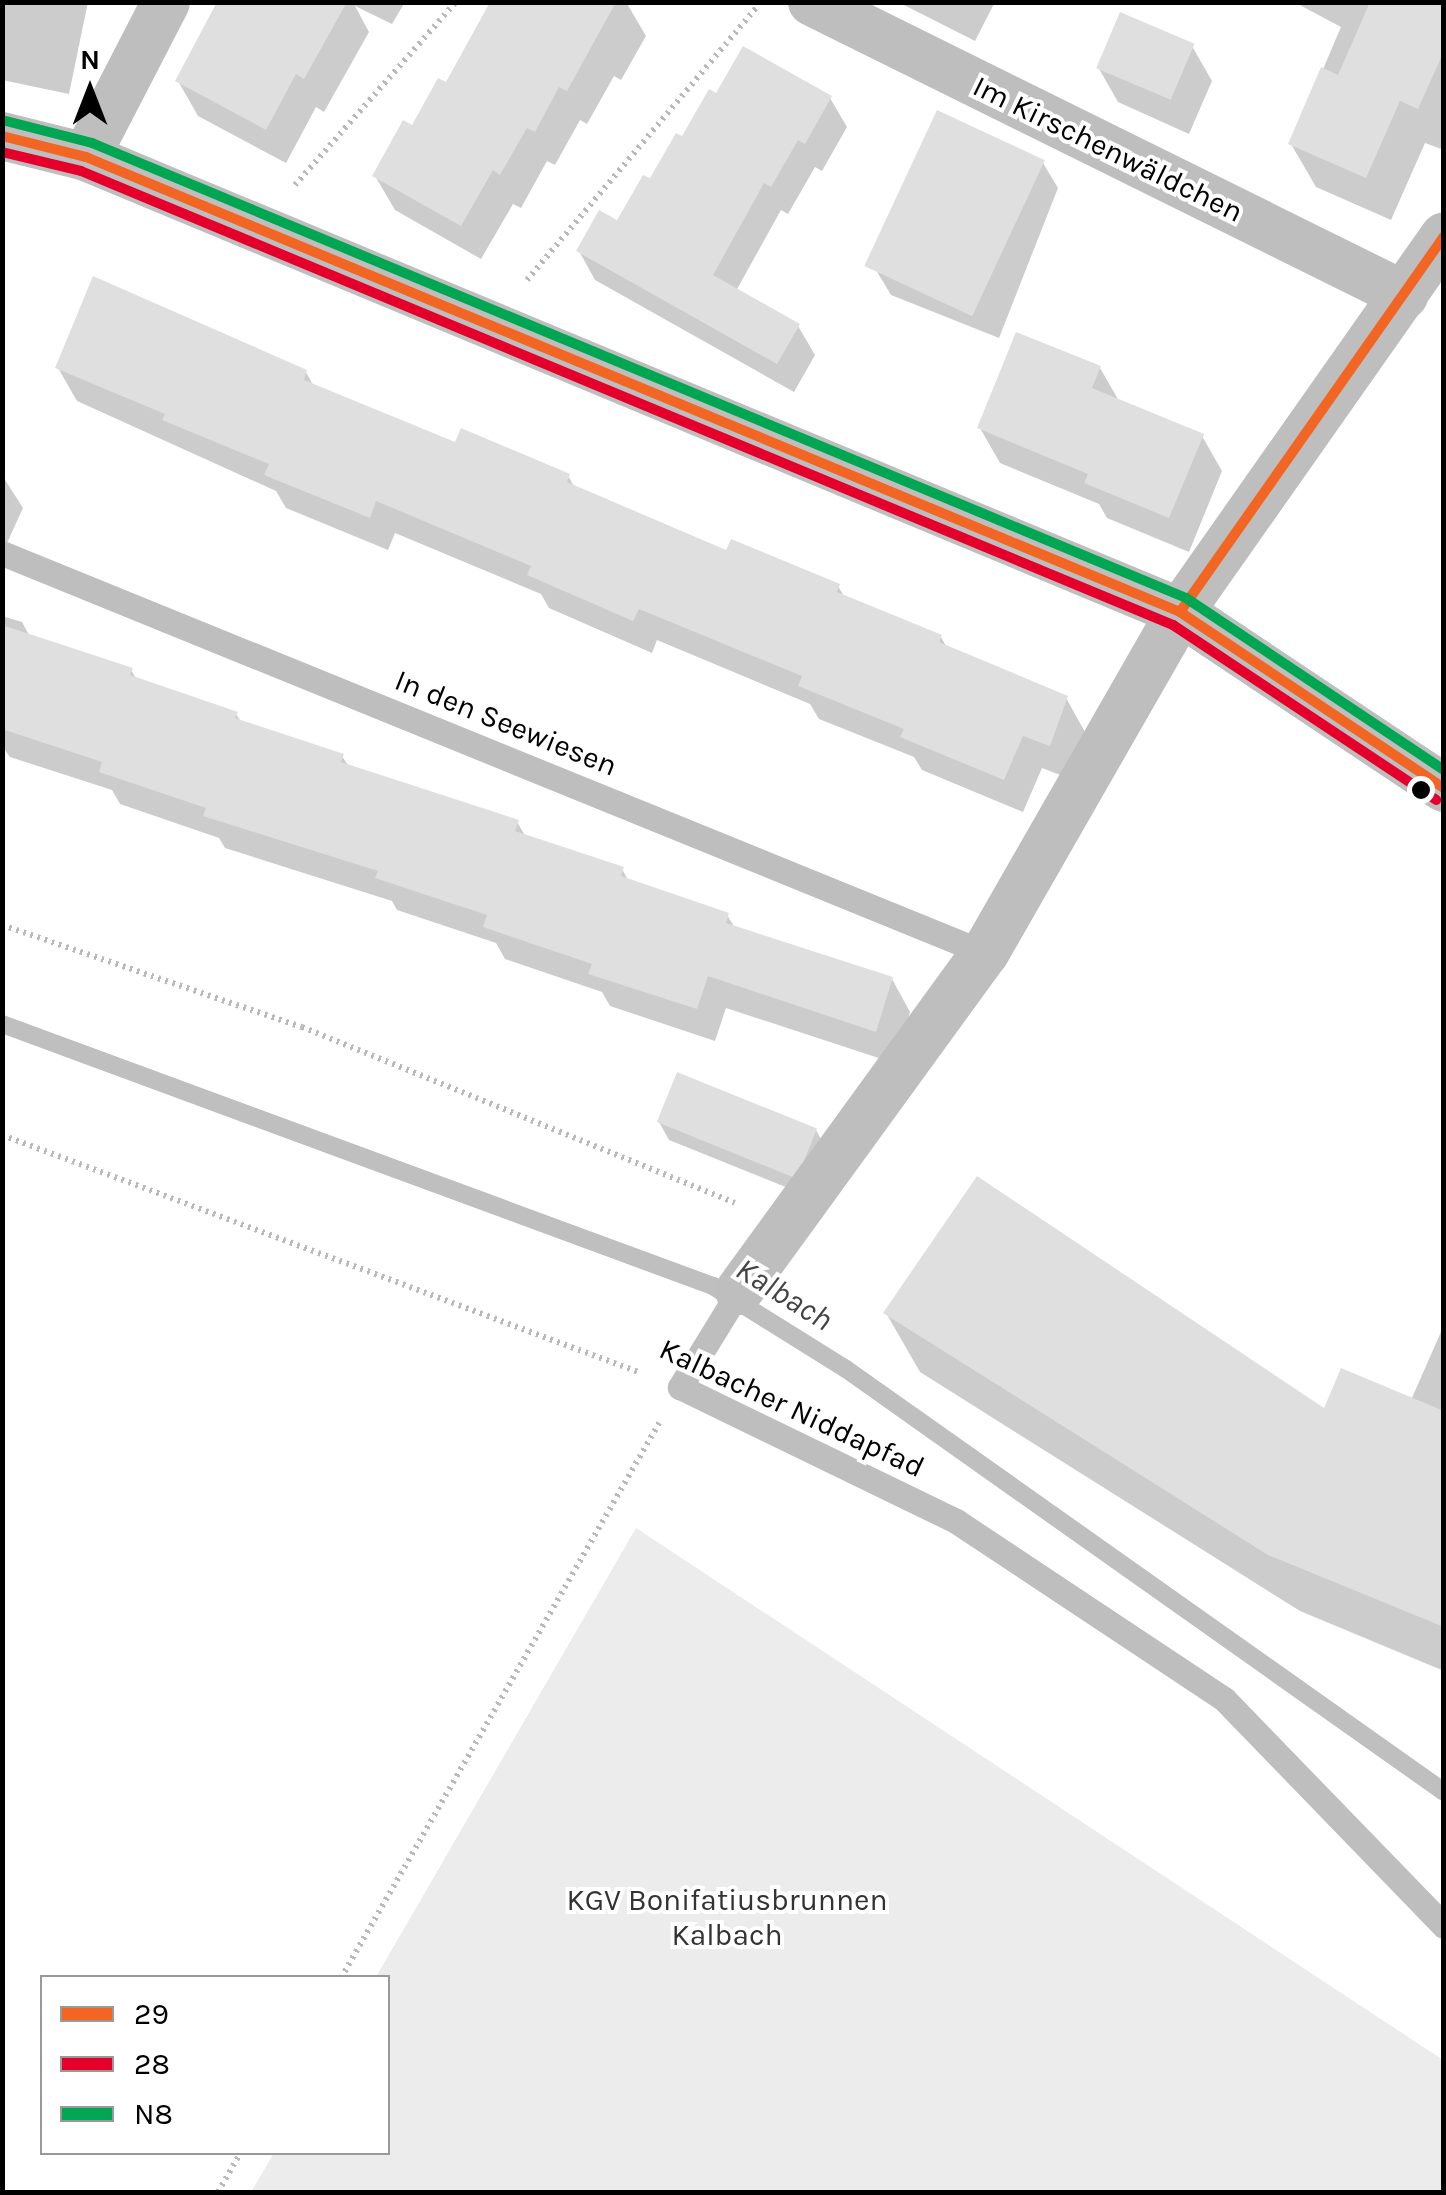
<!DOCTYPE html>
<html>
<head>
<meta charset="utf-8">
<style>
  body { margin:0 }
  #map { position:relative; width:1446px; height:2195px; overflow:hidden; background:#fff; font-family:Karla,sans-serif }
  div>[style] { position:absolute }
  .green>* { inset:0; background:#ececec }
  .shadow>* { inset:0; background:#0003 }
  .stream>* { height:18px; margin:-9px; padding:0 9px; transform-origin:9px; border-radius:9px; background:#bfbfbf }
  .building>* { inset:0; background:#dfdfdf; transform-origin:0 0 }
  .path>* { height:6px; margin-top:-3px; transform-origin:0; background:repeating-linear-gradient(90deg,#b9b9b9 0 2.5px,transparent 0 7.5px) }
  .service>* { height:25px; margin:-12.5px; padding:0 12.5px; transform-origin:12.5px; border-radius:12.5px; background:#bebebe }
  .minor>* { height:48px; margin:-24px; padding:0 24px; transform-origin:24px; border-radius:24px; background:#bebebe }
  .bus-1>* { height:10px; margin:-5px; padding:0 5px; transform-origin:5px; border-radius:5px; background:#f26522 }
  .bus-2>* { height:10px; margin:-5px; padding:0 5px; transform-origin:5px; border-radius:5px; background:#e4002b }
  .bus-3>* { height:10px; margin:-5px; padding:0 5px; transform-origin:5px; border-radius:5px; background:#00a651 }
  .dots>* { width:28px; height:28px; translate:-50% -50%; box-sizing:border-box; border:5px solid #fff; border-radius:50% }
  span { translate:-50% -50%; white-space:nowrap; text-align:center; line-height:1.15; -webkit-text-stroke:8px #fff; paint-order:stroke }
  .street-label { font-size:30px; color:#000 }
  .park-label { font-size:30px; color:#333 }
  .water-label { font-size:32px; color:#444; font-style:italic }
  .frame { position:absolute; inset:0; border:5px solid #000; pointer-events:none }
  .legend { position:absolute; left:40px; top:1975px; width:350px; height:180px; box-sizing:border-box; background:#fff; border:2px solid #999; margin:0; padding:12px 18px; list-style:none; font-size:30px; color:#000 }
  .legend li { display:flex; align-items:center; gap:20px; height:50px }
  .legend b { width:50px; border:2px solid #999 }
  .north { position:absolute; left:40px; top:40px; width:100px; height:100px; -webkit-text-stroke:8px #fff; paint-order:stroke; rotate:0deg; font-size:28px; font-weight:700; line-height:40px; text-align:center; color:#000 }
  .north::after { content:''; display:block; margin:auto; width:35px; height:45px; background:#000; clip-path:polygon(50% 0,100% 100%,50% 72%,0 100%) }
</style>
</head>
<body>
<div id="map">
  <div class="green">
    <i style="clip-path:polygon(636px 1528px,1443px 2060px,1443px 2192px,251px 2192px,274px 2153px,388px 2152px,388px 1978px,376px 1977px)"></i>
  </div>
  <div class="shadow">
    <i style="clip-path:polygon(2px 2px,88px 2px,69px 94px,2px 80px)"></i>
    <i style="clip-path:polygon(233px 2px,405px 2px,392px 24px,355px 6px,369px 32px,324px 112px,316px 107px,286px 163px,198px 116px,178px 81px)"></i>
    <i style="clip-path:polygon(501px 2px,626px 2px,646px 36px,621px 80px,614px 76px,587px 124px,580px 120px,555px 165px,547px 161px,521px 208px,513px 204px,481px 259px,395px 210px,375px 176px,446px 85px)"></i>
    <i style="clip-path:polygon(898px 2px,995px 2px,975px 41px)"></i>
    <i style="clip-path:polygon(1294px 2px,1444px 2px,1444px 150px,1425px 143px,1391px 220px,1316px 187px,1291px 144px,1341px 27px)"></i>
    <i style="clip-path:polygon(1192px 46px,1212px 81px,1189px 134px,1118px 102px,1098px 67px)"></i>
    <i style="clip-path:polygon(717px 96px,830px 98px,847px 127px,822px 171px,815px 167px,788px 214px,781px 210px,736px 291px,798px 326px,815px 355px,794px 392px,595px 280px,579px 251px,618px 224px)"></i>
    <i style="clip-path:polygon(1043px 163px,1058px 188px,999px 338px,891px 295px,876px 270px)"></i>
    <i style="clip-path:polygon(58px 368px,306px 372px,314px 387px,457px 446px,568px 476px,575px 488px,728px 553px,838px 586px,845px 598px,941px 637px,947px 648px,1066px 698px,1085px 732px,1068px 778px,1042px 768px,1023px 812px,922px 770px,914px 757px,819px 719px,810px 704px,657px 640px,652px 653px,549px 608px,541px 594px,395px 533px,388px 550px,286px 508px,276px 491px,77px 401px)"></i>
    <i style="clip-path:polygon(1100px 368px,1119px 401px,1202px 436px,1222px 471px,1189px 552px,1107px 518px,1099px 504px,1000px 463px,980px 428px)"></i>
    <i style="clip-path:polygon(2px 475px,23px 508px,2px 554px)"></i>
    <i style="clip-path:polygon(2px 616px,22px 622px,30px 637px,131px 670px,137px 680px,236px 714px,242px 723px,342px 756px,349px 767px,517px 822px,526px 837px,622px 869px,629px 882px,727px 915px,735px 928px,892px 979px,910px 1012px,894px 1063px,726px 1008px,715px 1041px,610px 1006px,602px 992px,505px 959px,496px 943px,397px 910px,392px 901px,225px 848px,219px 838px,120px 804px,112px 790px,10px 757px,2px 746px)"></i>
    <i style="clip-path:polygon(659px 1122px,816px 1130px,825px 1147px,798px 1192px,669px 1140px)"></i>
    <i style="clip-path:polygon(886px 1313px,1325px 1412px,1411px 1400px,1444px 1325px,1444px 1671px,1300px 1611px,920px 1372px)"></i>
  </div>
  <div class="stream">
    <i style="left:2px;top:1024px;width:758px;rotate:20.23deg"></i>
    <i style="left:713px;top:1286px;width:157px;rotate:32deg"></i>
    <i style="left:846px;top:1369px;width:732px;rotate:35.27deg"></i>
  </div>
  <div class="building">
    <i style="clip-path:polygon(217px 2px,347px 2px,304px 79px,296px 74px,266px 130px,175px 81px)"></i>
    <i style="clip-path:polygon(490px 2px,616px 2px,567px 91px,559px 87px,535px 132px,527px 128px,500px 175px,493px 170px,461px 226px,372px 176px,403px 120px,412px 125px,438px 78px,446px 82px)"></i>
    <i style="clip-path:polygon(1370px 2px,1444px 2px,1444px 51px,1418px 109px,1400px 101px,1366px 178px,1288px 144px,1321px 67px,1338px 75px)"></i>
    <i style="left:1120px;top:12px;width:81px;height:61px;rotate:23deg"></i>
    <i style="clip-path:polygon(743px 46px,832px 96px,805px 144px,798px 140px,771px 187px,764px 183px,713px 275px,800px 324px,777px 364px,576px 251px,599px 210px,617px 220px,643px 175px,650px 178px,676px 133px,682px 136px,709px 89px,716px 93px)"></i>
    <i style="left:937px;top:110px;width:119px;height:172px;rotate:25deg"></i>
    <i style="clip-path:polygon(93px 276px,307px 370px,304px 380px,455px 442px,461px 428px,570px 474px,567px 482px,726px 550px,731px 539px,840px 584px,837px 592px,942px 635px,939px 642px,1068px 696px,1050px 746px,1023px 736px,1004px 780px,900px 737px,904px 729px,798px 686px,802px 676px,639px 609px,633px 621px,527px 575px,531px 566px,376px 501px,370px 518px,264px 475px,269px 464px,162px 420px,165px 414px,55px 368px)"></i>
    <i style="clip-path:polygon(1016px 332px,1101px 366px,1092px 388px,1204px 434px,1169px 518px,1084px 483px,1088px 474px,977px 428px)"></i>
    <i style="clip-path:polygon(2px 625px,133px 668px,130px 675px,238px 712px,235px 718px,344px 754px,341px 762px,519px 820px,515px 831px,624px 867px,621px 876px,729px 913px,726px 923px,893px 977px,876px 1032px,708px 976px,697px 1009px,588px 974px,592px 964px,483px 927px,487px 915px,375px 878px,378px 871px,203px 816px,206px 808px,99px 772px,102px 762px,2px 729px)"></i>
    <i style="left:677px;top:1072px;width:151px;height:54px;rotate:22deg"></i>
    <i style="clip-path:polygon(977px 1176px,1324px 1408px,1341px 1368px,1444px 1411px,1444px 1627px,1268px 1555px,883px 1313px)"></i>
  </div>
  <div class="path">
    <i style="left:295px;top:185px;width:244px;rotate:-48.7deg"></i>
    <i style="left:527px;top:280px;width:357px;rotate:-49.9deg"></i>
    <i style="left:2px;top:925px;width:317px;rotate:18.8deg"></i>
    <i style="left:302px;top:1027px;width:467px;rotate:22.1deg"></i>
    <i style="left:2px;top:1135px;width:682px;rotate:20.43deg"></i>
    <i style="left:341px;top:1978px;width:640px;rotate:-60.19deg"></i>
    <i style="left:218px;top:2192px;width:46px;rotate:-60.1deg"></i>
  </div>
  <div class="service">
    <i style="left:2px;top:553px;width:1061px;rotate:22.14deg"></i>
    <i style="left:739px;top:1291px;width:113px;rotate:121.6deg"></i>
    <i style="left:680px;top:1387px;width:307px;rotate:25.9deg"></i>
    <i style="left:956px;top:1521px;width:322px;rotate:33.6deg"></i>
    <i style="left:1224px;top:1699px;width:316px;rotate:45.9deg"></i>
  </div>
  <div class="minor">
    <i style="left:812px;top:2px;width:661px;rotate:26.33deg"></i>
    <i style="left:2px;top:136px;width:87px;rotate:14deg"></i>
    <i style="left:86px;top:157px;width:1185px;rotate:22.58deg"></i>
    <i style="left:1180px;top:612px;width:317px;rotate:33.7deg"></i>
    <i style="left:86px;top:157px;width:174px;rotate:-62.7deg"></i>
    <i style="left:739px;top:1291px;width:418px;rotate:-54deg"></i>
    <i style="left:985px;top:953px;width:393px;rotate:-60.2deg"></i>
    <i style="left:1180px;top:612px;width:459px;rotate:-54.9deg"></i>
  </div>
  <div class="bus-1">
    <i style="left:2px;top:136px;width:87px;rotate:14deg"></i>
    <i style="left:86px;top:157px;width:1185px;rotate:22.58deg"></i>
    <i style="left:1180px;top:612px;width:317px;rotate:33.7deg"></i>
    <i style="left:1180px;top:612px;width:459px;rotate:-54.9deg"></i>
  </div>
  <div class="bus-2">
    <i style="left:2px;top:152px;width:81px;rotate:13.5deg"></i>
    <i style="left:81px;top:171px;width:1183px;rotate:22.58deg"></i>
    <i style="left:1173px;top:625px;width:316px;rotate:33.6deg"></i>
  </div>
  <div class="bus-3">
    <i style="left:6px;top:121px;width:89px;rotate:14.3deg"></i>
    <i style="left:92px;top:143px;width:1185px;rotate:22.58deg"></i>
    <i style="left:1186px;top:598px;width:310px;rotate:33.7deg"></i>
  </div>
  <div class="dots">
    <i style="left:1421px;top:790px;background:#000"></i>
  </div>
  <div class="street-label">
    <span style="left:1108px;top:149px;rotate:26deg">Im Kirschenwäldchen</span>
    <span style="left:506px;top:723px;rotate:22deg">In den Seewiesen</span>
    <span style="left:792px;top:1408px;rotate:25deg">Kalbacher Niddapfad</span>
  </div>
  <div class="park-label">
    <span style="left:727px;top:1917px">KGV Bonifatiusbrunnen<br>Kalbach</span>
  </div>
  <div class="water-label">
    <span style="left:784px;top:1295px;rotate:32deg">Kalbach</span>
  </div>
  <div class="frame"></div>
  <ul class="legend">
  <li><b style="height:12px;background:#f26522"></b>29</li>
  <li><b style="height:12px;background:#e4002b"></b>28</li>
  <li><b style="height:12px;background:#00a651"></b>N8</li>
  </ul>
  <div class="north">N</div>
</div>
</body>
</html>
